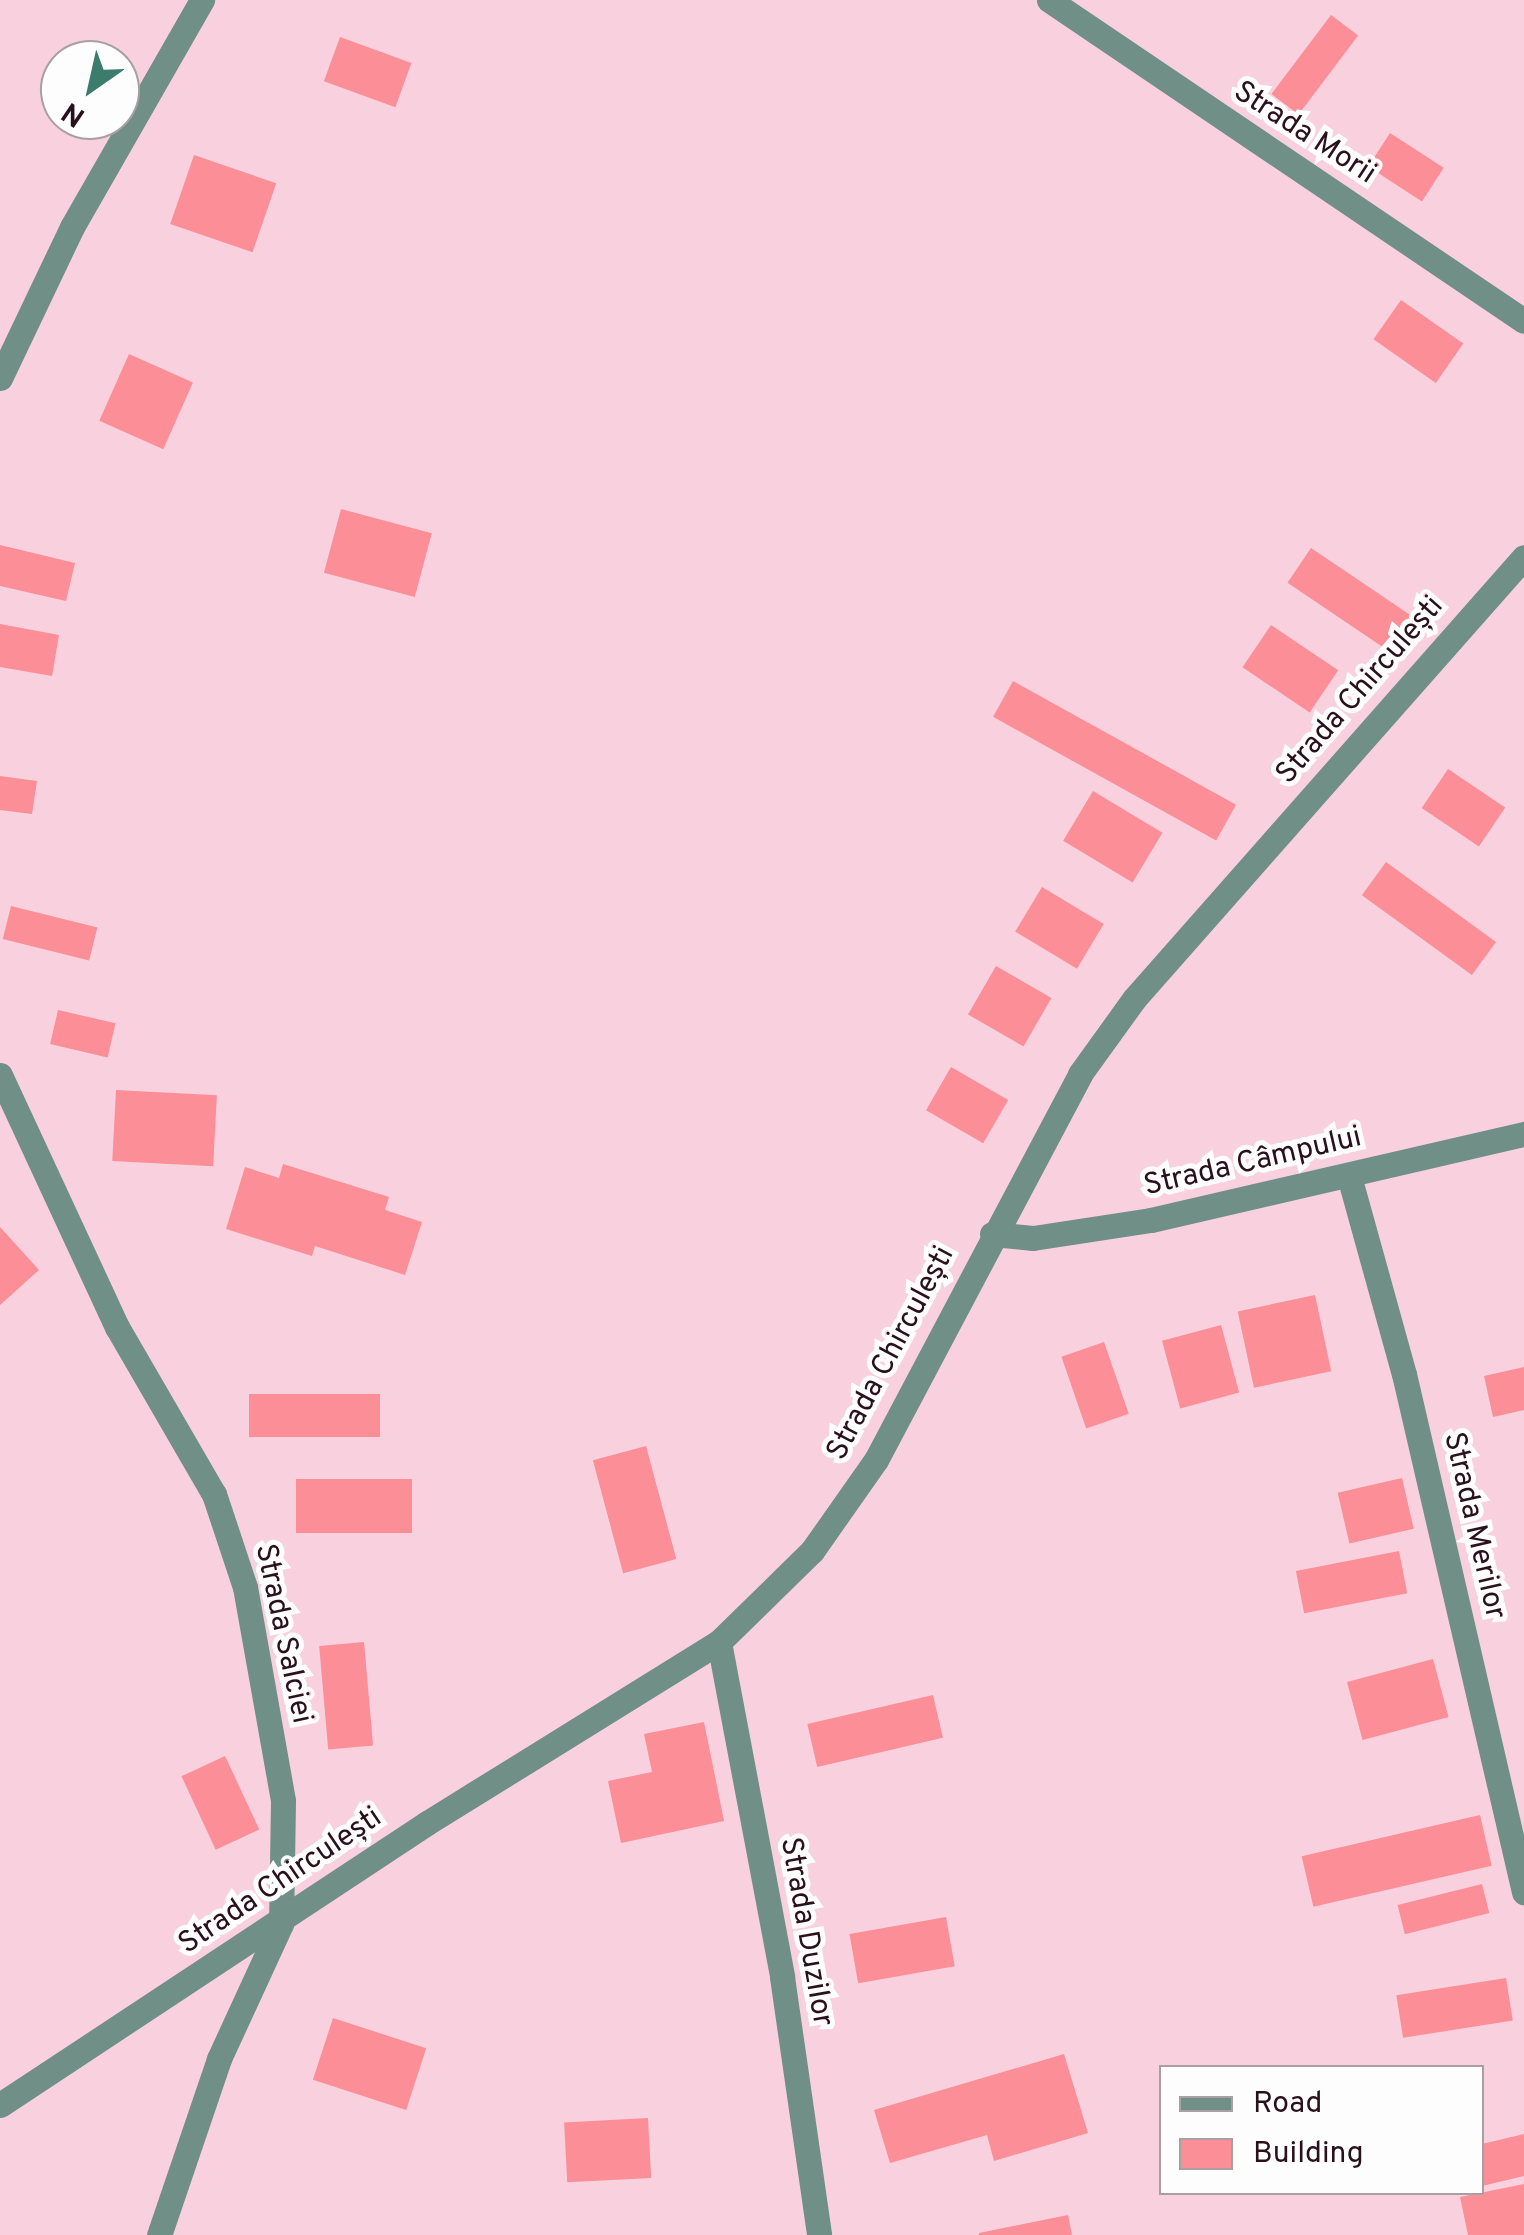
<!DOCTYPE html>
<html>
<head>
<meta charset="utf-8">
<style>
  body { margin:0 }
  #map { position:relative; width:1524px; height:2235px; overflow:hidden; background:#f9d0de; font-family:Overpass,sans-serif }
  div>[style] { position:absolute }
  .building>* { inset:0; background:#fb8e97; transform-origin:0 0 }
  .minor>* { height:25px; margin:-12.5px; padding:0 12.5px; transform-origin:12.5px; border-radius:12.5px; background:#708f86 }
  span { translate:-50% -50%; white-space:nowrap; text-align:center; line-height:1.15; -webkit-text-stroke:10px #fdfdfd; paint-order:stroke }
  .street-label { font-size:30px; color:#28111b }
  .legend { position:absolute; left:1159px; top:2065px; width:325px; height:130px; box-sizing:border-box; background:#fdfdfd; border:2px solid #a89fa3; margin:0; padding:12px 18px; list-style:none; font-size:30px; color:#28111b }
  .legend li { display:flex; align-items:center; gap:20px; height:50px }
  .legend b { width:50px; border:2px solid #a89fa3 }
  .north { position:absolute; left:40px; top:40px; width:100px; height:100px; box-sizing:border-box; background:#fdfdfd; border:2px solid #a89fa3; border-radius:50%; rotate:214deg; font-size:28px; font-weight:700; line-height:40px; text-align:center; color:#28111b }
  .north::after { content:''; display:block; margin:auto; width:35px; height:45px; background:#3b7c6c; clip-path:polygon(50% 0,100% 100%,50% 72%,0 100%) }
</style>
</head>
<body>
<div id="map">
  <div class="building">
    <i style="left:1331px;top:15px;width:34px;height:99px;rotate:37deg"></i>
    <i style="left:340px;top:37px;width:76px;height:47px;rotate:20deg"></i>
    <i style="left:1390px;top:133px;width:64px;height:40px;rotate:33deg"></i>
    <i style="left:194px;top:155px;width:87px;height:73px;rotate:19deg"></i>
    <i style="left:1401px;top:300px;width:76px;height:48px;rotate:35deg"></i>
    <i style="left:129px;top:354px;width:70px;height:73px;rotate:24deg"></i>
    <i style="left:341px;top:509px;width:94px;height:66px;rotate:15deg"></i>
    <i style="clip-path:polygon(0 545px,75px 563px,66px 601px,0 586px)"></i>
    <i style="left:1311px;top:548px;width:126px;height:42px;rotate:34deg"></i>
    <i style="clip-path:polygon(0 624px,59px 635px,52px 676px,0 667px)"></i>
    <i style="left:1271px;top:625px;width:81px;height:51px;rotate:34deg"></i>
    <i style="left:1013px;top:681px;width:255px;height:41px;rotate:29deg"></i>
    <i style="left:1448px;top:769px;width:69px;height:47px;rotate:34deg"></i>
    <i style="clip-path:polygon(0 776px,37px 781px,32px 814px,0 810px)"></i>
    <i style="left:1093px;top:791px;width:81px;height:58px;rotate:31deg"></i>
    <i style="left:1386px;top:862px;width:136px;height:41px;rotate:36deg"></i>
    <i style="left:1042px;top:887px;width:72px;height:52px;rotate:31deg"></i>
    <i style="left:11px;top:906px;width:89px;height:34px;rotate:14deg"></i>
    <i style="left:996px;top:966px;width:64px;height:56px;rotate:30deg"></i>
    <i style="left:58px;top:1010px;width:59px;height:35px;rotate:13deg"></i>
    <i style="left:951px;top:1067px;width:66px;height:50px;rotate:30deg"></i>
    <i style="left:116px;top:1090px;width:101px;height:71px;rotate:3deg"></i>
    <i style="clip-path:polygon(283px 1164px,389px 1197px,385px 1210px,422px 1222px,405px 1275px,315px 1246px,312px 1256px,226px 1229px,245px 1167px,279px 1178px)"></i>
    <i style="clip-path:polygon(0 1227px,39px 1270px,0 1305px)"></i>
    <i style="left:1315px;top:1295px;width:78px;height:79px;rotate:78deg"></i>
    <i style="left:1221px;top:1325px;width:70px;height:61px;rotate:75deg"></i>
    <i style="left:1104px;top:1342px;width:76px;height:45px;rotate:71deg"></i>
    <i style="clip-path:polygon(1524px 1367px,1524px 1410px,1493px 1417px,1484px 1376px)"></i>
    <i style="left:380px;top:1394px;width:43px;height:131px;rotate:90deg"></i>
    <i style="left:646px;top:1446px;width:117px;height:55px;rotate:75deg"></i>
    <i style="left:1402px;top:1478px;width:52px;height:66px;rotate:77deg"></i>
    <i style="left:412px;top:1479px;width:54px;height:116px;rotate:90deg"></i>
    <i style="left:1399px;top:1551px;width:43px;height:105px;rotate:79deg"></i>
    <i style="left:364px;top:1642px;width:104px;height:45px;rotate:85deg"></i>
    <i style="left:1433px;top:1659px;width:60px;height:89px;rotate:75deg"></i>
    <i style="left:933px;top:1695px;width:44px;height:129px;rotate:77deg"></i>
    <i style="clip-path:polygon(704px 1722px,724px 1821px,621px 1843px,608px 1781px,652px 1772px,644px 1734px)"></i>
    <i style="left:225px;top:1756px;width:81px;height:48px;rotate:65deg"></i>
    <i style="left:1480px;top:1815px;width:52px;height:183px;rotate:77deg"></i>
    <i style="left:1482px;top:1884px;width:30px;height:87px;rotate:76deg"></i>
    <i style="left:946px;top:1917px;width:50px;height:98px;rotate:80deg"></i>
    <i style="left:1506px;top:1978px;width:43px;height:111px;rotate:81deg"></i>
    <i style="left:333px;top:2018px;width:98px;height:65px;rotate:18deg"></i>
    <i style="clip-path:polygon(1064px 2054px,1088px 2133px,994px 2161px,987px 2135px,890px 2163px,874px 2110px)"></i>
    <i style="left:648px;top:2118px;width:60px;height:84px;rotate:87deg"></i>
    <i style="clip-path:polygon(1524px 2134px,1524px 2176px,1482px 2186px,1482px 2144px)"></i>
    <i style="clip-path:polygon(1524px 2184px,1524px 2235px,1468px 2235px,1460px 2197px)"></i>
    <i style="clip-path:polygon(1068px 2215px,1072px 2235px,979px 2235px,979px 2233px)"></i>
  </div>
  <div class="minor">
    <i style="left:1049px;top:0;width:573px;rotate:34.05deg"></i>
    <i style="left:0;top:378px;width:167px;rotate:-64.5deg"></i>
    <i style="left:72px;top:227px;width:262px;rotate:-60.2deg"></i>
    <i style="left:0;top:1075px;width:278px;rotate:65.1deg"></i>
    <i style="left:117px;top:1327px;width:193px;rotate:59.9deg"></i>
    <i style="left:214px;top:1494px;width:98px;rotate:71.6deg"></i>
    <i style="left:245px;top:1587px;width:217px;rotate:79.9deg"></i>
    <i style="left:283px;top:1801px;width:123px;rotate:90.9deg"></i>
    <i style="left:281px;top:1924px;width:149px;rotate:114.7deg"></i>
    <i style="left:219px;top:2059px;width:186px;rotate:108.8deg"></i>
    <i style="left:1349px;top:1176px;width:205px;rotate:74.5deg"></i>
    <i style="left:1404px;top:1374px;width:532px;rotate:76.96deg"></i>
    <i style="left:992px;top:1234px;width:41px;rotate:5.6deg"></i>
    <i style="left:1033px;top:1238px;width:119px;rotate:-8.7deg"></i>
    <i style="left:1151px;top:1220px;width:383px;rotate:-13deg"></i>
    <i style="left:719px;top:1642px;width:341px;rotate:79.3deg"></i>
    <i style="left:782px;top:1977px;width:261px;rotate:81.8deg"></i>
    <i style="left:0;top:2105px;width:512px;rotate:-33.44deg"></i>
    <i style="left:427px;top:1823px;width:344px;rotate:-31.8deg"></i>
    <i style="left:719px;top:1642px;width:130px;rotate:-44.4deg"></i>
    <i style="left:812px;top:1551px;width:111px;rotate:-54.9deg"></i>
    <i style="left:876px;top:1460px;width:437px;rotate:-62.1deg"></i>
    <i style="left:1080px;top:1074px;width:92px;rotate:-54.2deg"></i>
    <i style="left:1134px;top:999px;width:589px;rotate:-48.58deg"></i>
  </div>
  <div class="street-label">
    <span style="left:1304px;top:134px;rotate:33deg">Strada Morii</span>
    <span style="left:1361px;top:691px;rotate:-49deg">Strada Chirculești</span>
    <span style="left:1253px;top:1163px;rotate:-13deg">Strada Câmpului</span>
    <span style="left:892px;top:1354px;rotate:-62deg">Strada Chirculești</span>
    <span style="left:1473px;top:1526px;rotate:77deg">Strada Merilor</span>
    <span style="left:282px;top:1634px;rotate:78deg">Strada Salciei</span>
    <span style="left:281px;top:1882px;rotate:-34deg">Strada Chirculești</span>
    <span style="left:805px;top:1932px;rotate:80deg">Strada Duzilor</span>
  </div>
  <ul class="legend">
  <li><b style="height:12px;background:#708f86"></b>Road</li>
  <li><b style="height:28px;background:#fb8e97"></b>Building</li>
  </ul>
  <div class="north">N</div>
</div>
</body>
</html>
